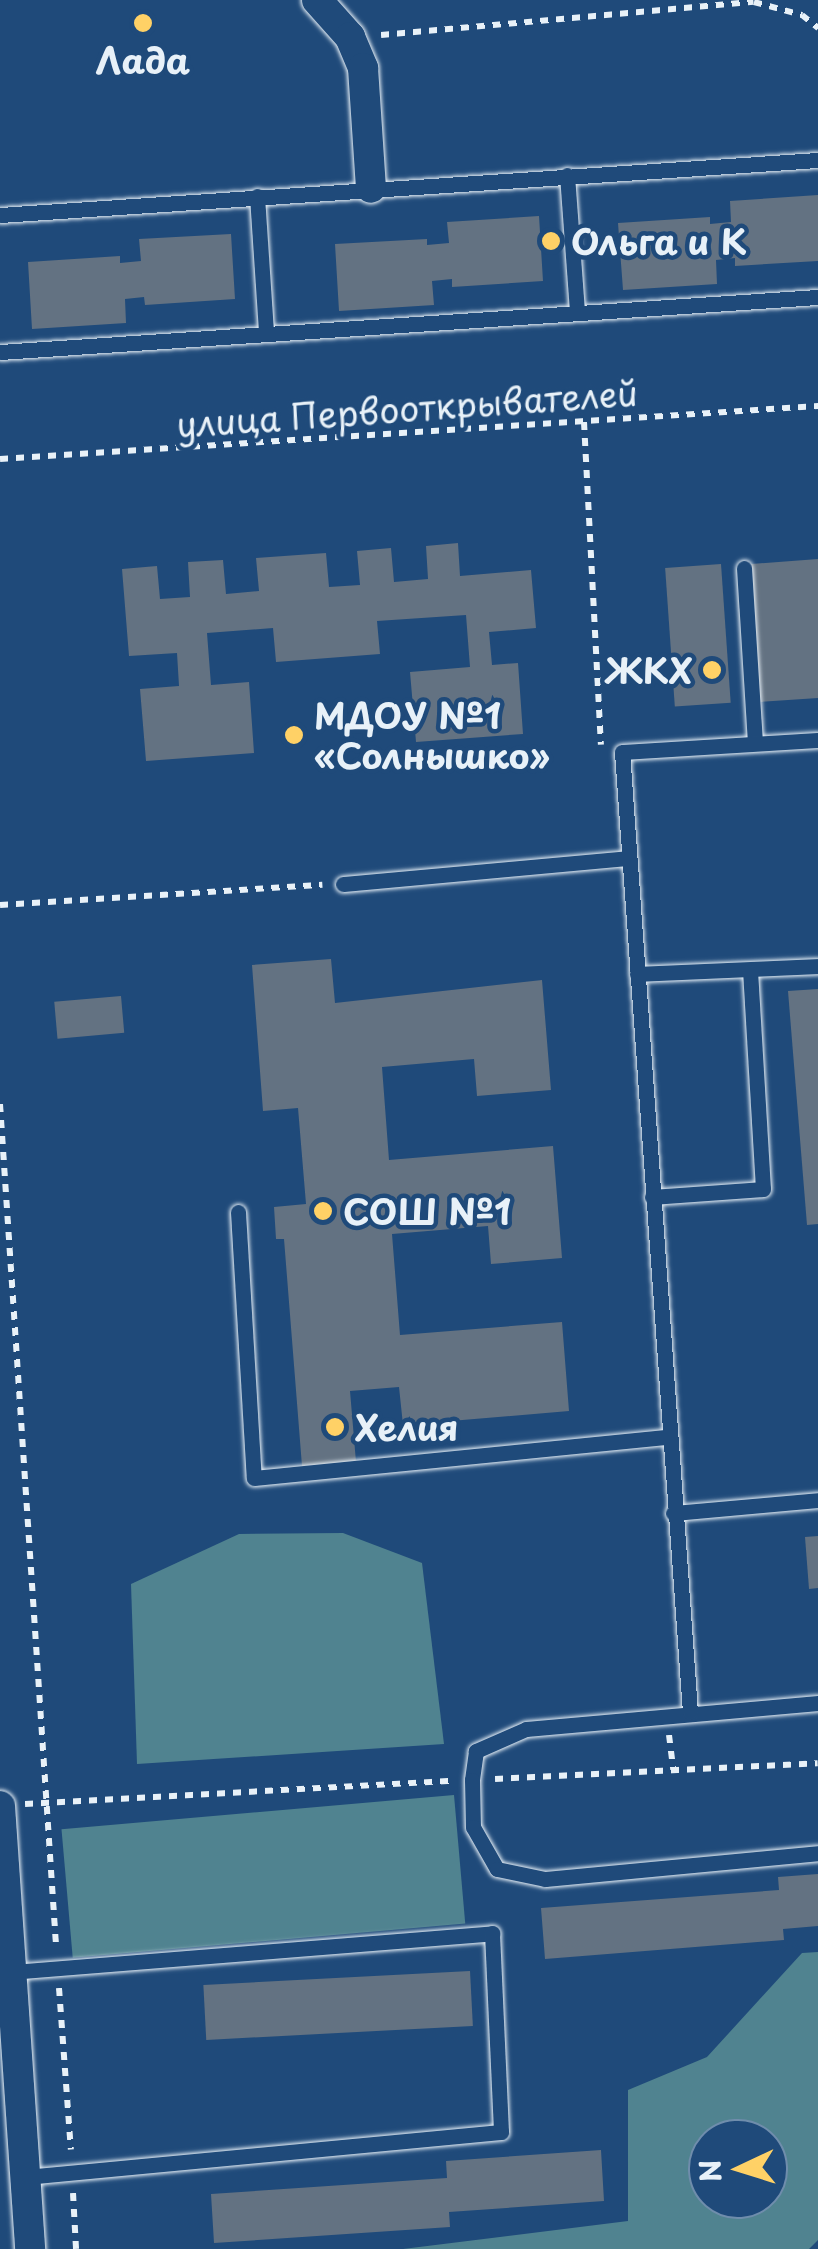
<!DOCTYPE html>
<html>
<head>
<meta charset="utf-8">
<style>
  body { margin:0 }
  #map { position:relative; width:818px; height:2249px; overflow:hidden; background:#1f4a7a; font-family:"Playpen Sans",sans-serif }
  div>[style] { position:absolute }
  .green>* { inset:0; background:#508390; transform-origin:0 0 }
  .building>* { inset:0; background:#637282; transform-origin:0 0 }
  .path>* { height:6px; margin-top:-3px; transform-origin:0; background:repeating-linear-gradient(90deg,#e8f1f8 0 8px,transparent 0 16px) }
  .roads { filter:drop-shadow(0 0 2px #e8f1f8) drop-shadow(0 0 2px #e8f1f8) }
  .service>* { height:15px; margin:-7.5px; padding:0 7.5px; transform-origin:7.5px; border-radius:7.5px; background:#1f4a7a }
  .minor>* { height:30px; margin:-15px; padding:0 15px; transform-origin:15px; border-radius:15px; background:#1f4a7a }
  .dots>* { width:28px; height:28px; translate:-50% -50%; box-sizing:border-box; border:5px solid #1f4a7a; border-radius:50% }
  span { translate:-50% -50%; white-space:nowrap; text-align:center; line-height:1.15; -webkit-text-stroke:9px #1f4a7a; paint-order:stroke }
  .poi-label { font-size:35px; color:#e8f1f8; font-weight:700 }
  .left { translate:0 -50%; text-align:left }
  .right { translate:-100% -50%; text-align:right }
  .street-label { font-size:35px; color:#e8f1f8 }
  .north { position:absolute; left:688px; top:2119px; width:100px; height:100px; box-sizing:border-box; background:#1f4a7a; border:2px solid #6f8dac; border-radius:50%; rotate:266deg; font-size:28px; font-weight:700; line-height:40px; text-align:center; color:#e8f1f8 }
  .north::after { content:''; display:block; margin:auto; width:35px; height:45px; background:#ffd166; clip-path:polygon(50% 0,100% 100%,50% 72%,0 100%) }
</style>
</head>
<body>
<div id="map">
  <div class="green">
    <i style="clip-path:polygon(343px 1533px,422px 1563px,444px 1744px,137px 1764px,131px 1584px,239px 1534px)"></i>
    <i style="left:454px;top:1795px;width:129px;height:394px;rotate:85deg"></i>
    <i style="clip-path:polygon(evenodd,818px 1952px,818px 2240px,809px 2249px,403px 2249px,628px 2221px,628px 2090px,707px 2057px,802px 1953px,818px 1952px,708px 2139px,768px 2139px,768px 2199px,708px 2199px,708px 2139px)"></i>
  </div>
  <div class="building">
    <i style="clip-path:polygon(818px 195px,818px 261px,735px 266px,735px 258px,716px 260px,717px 284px,623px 290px,618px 223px,710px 217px,710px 224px,731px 222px,730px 201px)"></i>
    <i style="clip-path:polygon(539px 216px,543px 281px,452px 287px,452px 279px,432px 281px,434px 305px,339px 311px,335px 244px,427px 239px,427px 245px,449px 243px,447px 222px)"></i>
    <i style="clip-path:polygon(231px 234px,235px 299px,145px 305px,144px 297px,125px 299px,126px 323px,32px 329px,28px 262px,120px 256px,120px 263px,141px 261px,139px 239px)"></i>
    <i style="clip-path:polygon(458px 543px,460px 576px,531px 570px,536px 628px,489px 632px,492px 665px,518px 663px,523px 734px,416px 742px,410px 672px,470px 667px,466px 615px,377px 621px,380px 654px,276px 662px,273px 628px,207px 633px,211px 685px,249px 682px,254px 753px,146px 761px,140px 689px,179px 686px,177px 653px,129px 656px,122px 569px,157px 566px,160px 599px,190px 597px,188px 562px,223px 560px,226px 594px,259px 591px,256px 558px,326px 553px,329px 587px,360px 585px,357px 551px,391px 548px,394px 582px,428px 579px,426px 546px)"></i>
    <i style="clip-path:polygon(818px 559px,818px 698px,760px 702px,751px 564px)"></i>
    <i style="left:721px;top:564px;width:139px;height:56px;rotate:86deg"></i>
    <i style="clip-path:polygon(331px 959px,335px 1003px,542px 980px,551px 1090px,477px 1096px,474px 1059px,382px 1067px,389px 1160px,553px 1146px,562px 1258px,491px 1264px,488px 1226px,392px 1234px,400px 1335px,562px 1322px,569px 1411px,403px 1425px,399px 1387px,350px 1391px,356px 1462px,302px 1466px,284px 1239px,276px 1239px,274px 1207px,306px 1204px,298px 1108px,263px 1111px,252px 965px)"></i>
    <i style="clip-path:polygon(818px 989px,818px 1224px,807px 1225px,788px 991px)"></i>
    <i style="left:121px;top:996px;width:37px;height:67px;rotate:85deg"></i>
    <i style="clip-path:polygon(818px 1536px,818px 1588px,809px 1589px,805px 1537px)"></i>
    <i style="clip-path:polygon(818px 1874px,818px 1926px,783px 1929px,784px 1940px,545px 1959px,541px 1908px,779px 1890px,778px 1877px)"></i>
    <i style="left:470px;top:1971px;width:55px;height:267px;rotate:87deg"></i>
    <i style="clip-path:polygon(601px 2150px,604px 2201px,449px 2212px,450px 2227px,214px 2243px,211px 2194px,447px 2178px,446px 2161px)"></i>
  </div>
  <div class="path">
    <i style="left:381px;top:35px;width:374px;rotate:-5.1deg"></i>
    <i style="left:754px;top:2px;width:50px;rotate:15.2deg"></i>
    <i style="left:802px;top:15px;width:21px;rotate:39deg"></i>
    <i style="left:584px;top:422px;width:323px;rotate:87deg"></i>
    <i style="left:0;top:459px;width:820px;rotate:-3.71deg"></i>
    <i style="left:0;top:905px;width:323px;rotate:-3.6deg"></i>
    <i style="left:0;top:1104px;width:844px;rotate:86.19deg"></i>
    <i style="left:669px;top:1735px;width:35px;rotate:83deg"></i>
    <i style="left:495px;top:1779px;width:323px;rotate:-2.8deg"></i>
    <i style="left:25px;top:1804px;width:428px;rotate:-3.1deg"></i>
    <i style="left:59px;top:1988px;width:162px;rotate:85.8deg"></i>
    <i style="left:73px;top:2193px;width:56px;rotate:86.9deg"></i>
  </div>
  <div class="roads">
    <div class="service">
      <i style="left:567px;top:175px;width:137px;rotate:85.8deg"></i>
      <i style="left:257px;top:196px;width:136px;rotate:86.2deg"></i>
      <i style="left:0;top:215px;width:820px;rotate:-3.85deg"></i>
      <i style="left:0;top:352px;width:820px;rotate:-3.85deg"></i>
      <i style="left:744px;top:568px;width:175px;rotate:86.4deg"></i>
      <i style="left:343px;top:884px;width:286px;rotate:-5.2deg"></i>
      <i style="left:637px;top:974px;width:181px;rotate:-2.5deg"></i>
      <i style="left:652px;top:1197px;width:111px;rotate:-4.1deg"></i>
      <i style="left:763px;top:1189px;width:216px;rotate:-93.4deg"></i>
      <i style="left:238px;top:1212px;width:266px;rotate:86.6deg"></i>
      <i style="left:254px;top:1478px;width:416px;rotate:-5.7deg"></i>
      <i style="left:673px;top:1513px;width:146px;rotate:-5.1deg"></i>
      <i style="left:818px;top:1703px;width:293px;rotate:174.9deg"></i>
      <i style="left:526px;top:1729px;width:55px;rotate:156.3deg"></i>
      <i style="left:476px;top:1751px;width:29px;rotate:98deg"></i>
      <i style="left:472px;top:1780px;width:47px;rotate:88.8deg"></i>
      <i style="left:473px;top:1827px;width:48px;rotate:60.3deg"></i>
      <i style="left:497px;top:1869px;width:49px;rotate:11.8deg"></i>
      <i style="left:545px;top:1879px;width:274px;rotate:-5.4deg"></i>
      <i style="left:690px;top:1712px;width:962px;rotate:-94.05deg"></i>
      <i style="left:622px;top:752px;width:196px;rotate:-3.5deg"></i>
      <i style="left:11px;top:1972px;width:483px;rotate:-4.6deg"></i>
      <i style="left:492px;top:1933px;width:199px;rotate:87.4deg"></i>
      <i style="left:501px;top:2132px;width:478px;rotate:174.6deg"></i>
    </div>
    <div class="minor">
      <i style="left:317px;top:0;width:50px;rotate:48.3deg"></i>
      <i style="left:350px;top:37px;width:34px;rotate:67deg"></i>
      <i style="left:363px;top:68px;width:120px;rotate:86.2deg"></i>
      <i style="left:0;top:1806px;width:444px;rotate:86.1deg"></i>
    </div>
  </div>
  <div class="dots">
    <i style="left:143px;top:23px;background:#ffd166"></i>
    <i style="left:551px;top:241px;background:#ffd166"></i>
    <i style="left:712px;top:670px;background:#ffd166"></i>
    <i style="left:294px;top:735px;background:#ffd166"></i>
    <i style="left:323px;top:1211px;background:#ffd166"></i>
    <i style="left:335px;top:1427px;background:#ffd166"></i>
  </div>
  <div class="poi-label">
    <span style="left:143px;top:60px">Лада</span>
    <span class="left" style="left:571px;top:241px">Ольга и К</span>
    <span class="right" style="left:692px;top:670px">ЖКХ</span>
    <span class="left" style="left:314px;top:735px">МДОУ №1<br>«Солнышко»</span>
    <span class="left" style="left:343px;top:1211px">СОШ №1</span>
    <span class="left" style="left:355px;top:1427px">Хелия</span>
  </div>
  <div class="street-label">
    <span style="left:407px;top:408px;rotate:-4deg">улица Первооткрывателей</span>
  </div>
  <div class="north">N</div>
</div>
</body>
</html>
